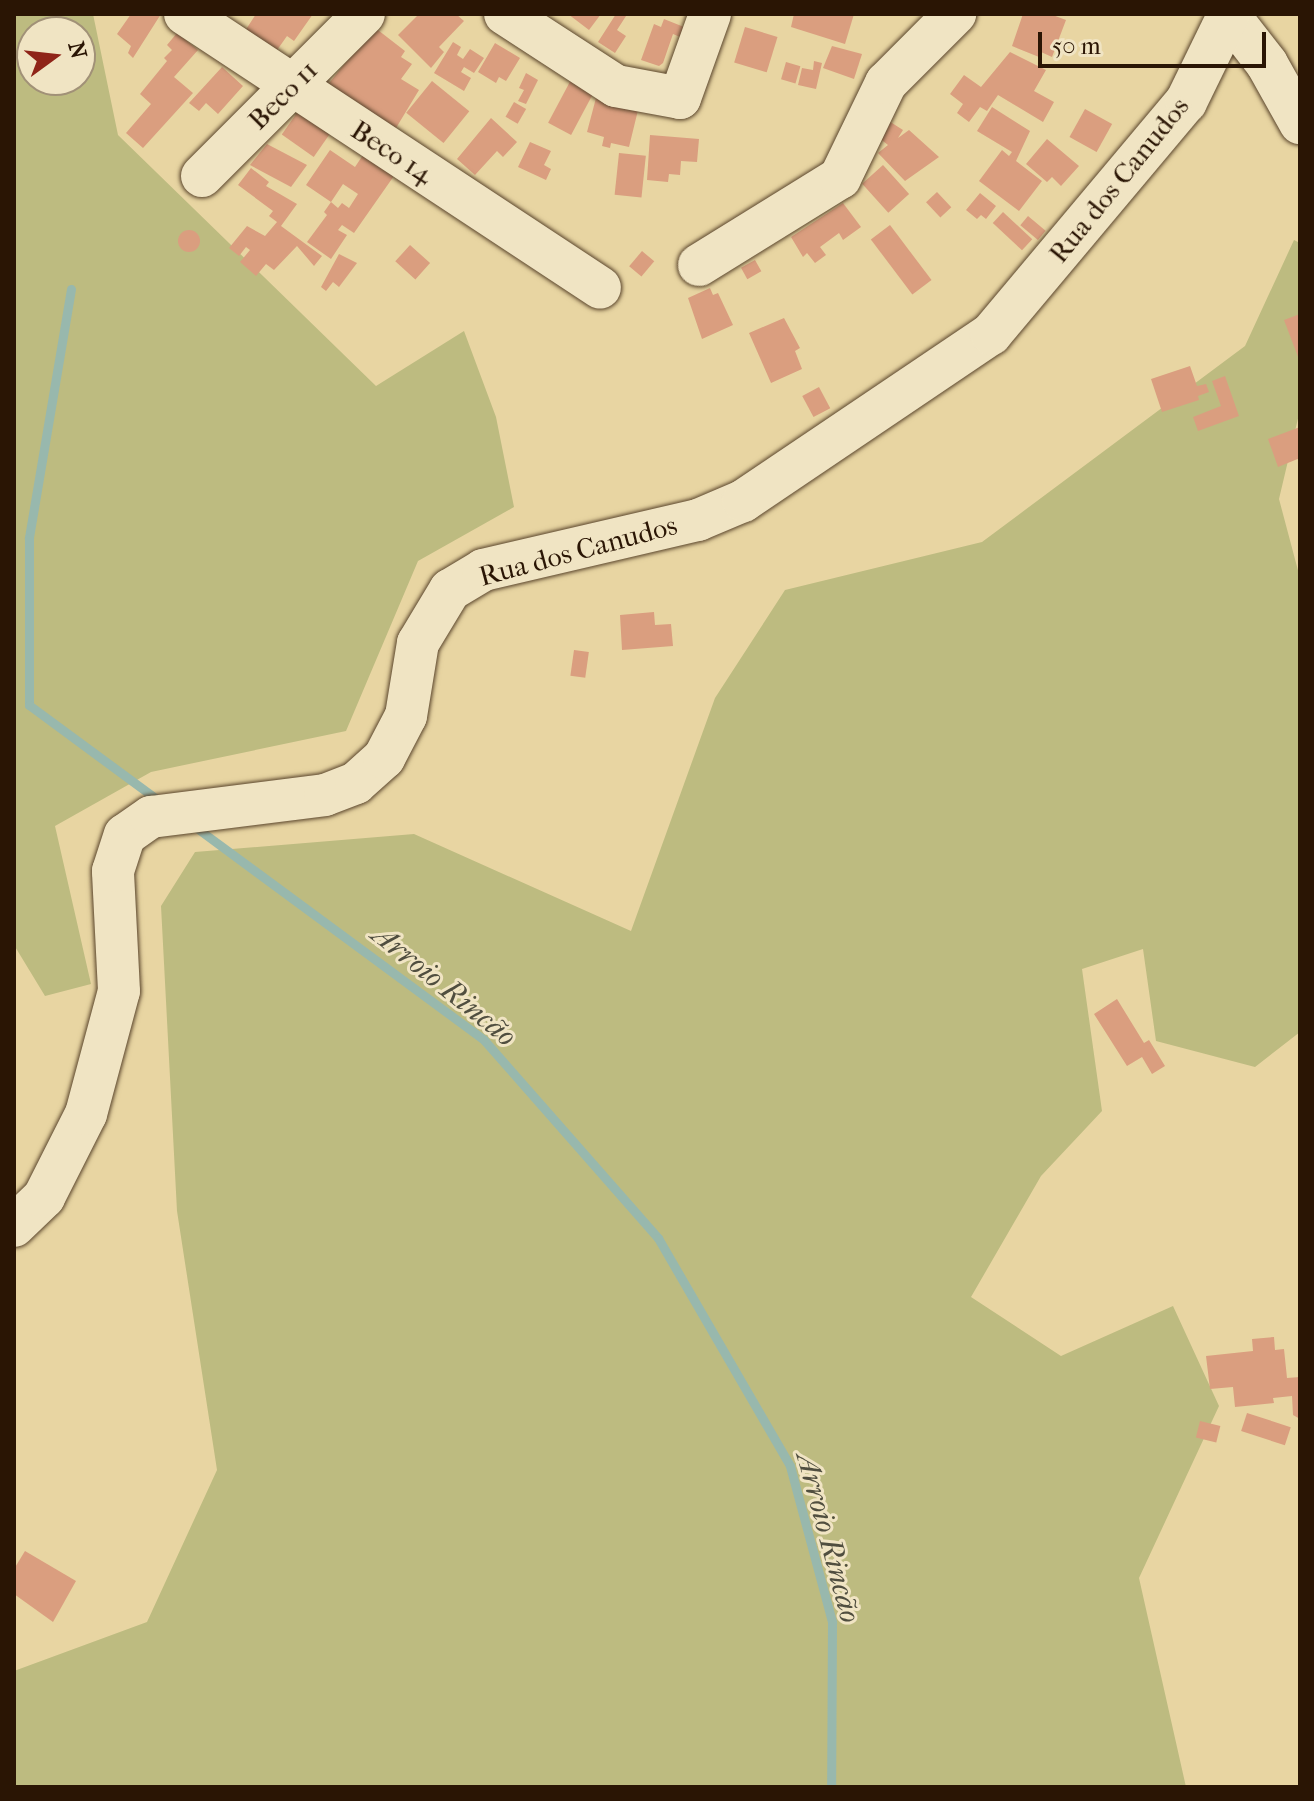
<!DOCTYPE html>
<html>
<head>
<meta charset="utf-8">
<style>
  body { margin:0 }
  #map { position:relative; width:1314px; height:1801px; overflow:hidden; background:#e8d5a2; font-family:"IM FELL French Canon",serif }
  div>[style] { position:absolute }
  .green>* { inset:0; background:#bdbb80 }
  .stream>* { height:9px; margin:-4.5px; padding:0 4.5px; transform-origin:4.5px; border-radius:4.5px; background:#98b8ad }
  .building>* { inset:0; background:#da9e7f; transform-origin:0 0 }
  .round { border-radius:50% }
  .roads { filter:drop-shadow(0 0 2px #5a452c) drop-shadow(0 0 2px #5a452c) }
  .minor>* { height:42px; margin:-21px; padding:0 21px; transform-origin:21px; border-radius:21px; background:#f0e4c3 }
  span { translate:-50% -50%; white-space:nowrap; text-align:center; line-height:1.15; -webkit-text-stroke:6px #f0e4c3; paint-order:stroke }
  .street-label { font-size:28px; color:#2a1504 }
  .water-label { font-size:30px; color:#504e3f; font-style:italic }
  .frame { position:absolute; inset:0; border:16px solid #2a1504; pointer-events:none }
  .north { position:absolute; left:16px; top:16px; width:80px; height:80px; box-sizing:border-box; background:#f0e4c3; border:2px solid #a19177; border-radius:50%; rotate:75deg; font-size:22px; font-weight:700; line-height:32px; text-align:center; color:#2a1504 }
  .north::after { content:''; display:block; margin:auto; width:28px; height:36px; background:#8f2418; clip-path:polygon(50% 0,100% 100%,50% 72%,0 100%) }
  .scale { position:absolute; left:1038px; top:32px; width:228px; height:36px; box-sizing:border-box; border:4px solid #2a1504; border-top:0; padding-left:10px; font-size:24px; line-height:28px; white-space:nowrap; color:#2a1504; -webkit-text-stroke:6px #f0e4c3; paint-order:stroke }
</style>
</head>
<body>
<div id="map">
  <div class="green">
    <i style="clip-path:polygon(evenodd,14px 14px,93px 14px,118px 135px,376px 386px,464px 331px,496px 417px,514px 507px,418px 561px,346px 731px,151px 772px,55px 826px,91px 984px,45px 996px,14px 945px,14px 14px,32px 32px,80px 32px,80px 80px,32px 80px,32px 32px)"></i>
    <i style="clip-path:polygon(1294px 240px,1300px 243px,1300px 410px,1279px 499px,1300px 578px,1300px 1032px,1255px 1067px,1156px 1041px,1143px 949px,1082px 969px,1102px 1111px,1041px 1176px,971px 1297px,1061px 1356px,1173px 1306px,1219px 1406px,1139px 1578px,1186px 1787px,14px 1787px,14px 1671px,147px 1622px,217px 1470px,177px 1211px,161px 906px,195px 852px,414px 834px,631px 931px,715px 698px,785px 590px,982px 542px,1245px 346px)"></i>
  </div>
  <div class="stream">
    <i style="left:71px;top:289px;width:253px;rotate:99.6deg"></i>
    <i style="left:29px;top:538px;width:167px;rotate:90deg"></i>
    <i style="left:29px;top:705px;width:162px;rotate:36.4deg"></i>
    <i style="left:194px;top:826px;width:360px;rotate:36.4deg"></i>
    <i style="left:484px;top:1040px;width:264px;rotate:48.7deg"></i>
    <i style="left:658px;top:1238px;width:263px;rotate:59.9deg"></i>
    <i style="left:790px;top:1466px;width:162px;rotate:74.9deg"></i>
    <i style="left:832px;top:1622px;width:165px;rotate:90.3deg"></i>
  </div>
  <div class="building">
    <i style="clip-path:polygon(131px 14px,161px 14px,133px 58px,128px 53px,131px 46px,117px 34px)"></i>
    <i style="clip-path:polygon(256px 14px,313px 14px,294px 41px,287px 36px,275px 53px,245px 31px)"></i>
    <i style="clip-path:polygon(419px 14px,456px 14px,464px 21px,439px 47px,444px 52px,431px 68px,398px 35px)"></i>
    <i style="clip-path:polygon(568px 14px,601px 14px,589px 30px)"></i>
    <i style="clip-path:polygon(616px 14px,626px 16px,617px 30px,626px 36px,615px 53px,598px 42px)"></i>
    <i style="clip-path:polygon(794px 14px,854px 14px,845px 44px,791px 27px)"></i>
    <i style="clip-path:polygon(1023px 14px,1050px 14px,1066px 20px,1052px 57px,1041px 52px,1039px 57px,1012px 46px)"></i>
    <i style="clip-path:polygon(664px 19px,684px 27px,680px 37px,673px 34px,663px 63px,659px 66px,641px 60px,654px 24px,661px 27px)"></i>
    <i style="clip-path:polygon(374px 27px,405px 51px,401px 57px,412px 64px,401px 79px,419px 90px,396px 128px,326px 87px)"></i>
    <i style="left:745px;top:27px;width:34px;height:37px;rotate:17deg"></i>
    <i style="clip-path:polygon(177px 33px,198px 50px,174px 77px,193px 93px,143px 148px,126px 133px,151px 104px,140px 94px,167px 61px,164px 58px,172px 50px,167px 45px)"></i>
    <i style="clip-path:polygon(453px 42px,461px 47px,457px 55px,463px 59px,470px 49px,484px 58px,474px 73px,464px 67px,461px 72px,471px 78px,464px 91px,434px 73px)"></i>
    <i style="clip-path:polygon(495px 43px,520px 58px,506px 81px,499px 77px,496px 83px,478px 72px)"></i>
    <i style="clip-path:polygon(832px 46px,862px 54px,854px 79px,823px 68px)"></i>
    <i style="clip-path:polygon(1010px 52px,1046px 70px,1034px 91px,1054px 102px,1043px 122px,998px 95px,987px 111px,980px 107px,969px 122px,957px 113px,963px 104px,950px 94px,964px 75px,981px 87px)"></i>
    <i style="clip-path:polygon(814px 61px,822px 63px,816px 89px,798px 85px,802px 68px,813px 70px)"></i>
    <i style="left:786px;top:62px;width:15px;height:18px;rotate:16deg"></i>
    <i style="clip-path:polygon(222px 67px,243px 86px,218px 114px,206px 103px,199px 111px,189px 103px)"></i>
    <i style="clip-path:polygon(526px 73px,538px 80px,526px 104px,518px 101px,524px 90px,519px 88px)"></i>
    <i style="left:573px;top:76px;width:26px;height:53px;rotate:28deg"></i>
    <i style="left:432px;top:81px;width:48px;height:41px;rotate:39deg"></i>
    <i style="clip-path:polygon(596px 98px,640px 102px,629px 147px,611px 143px,610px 148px,602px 146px,604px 137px,587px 132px)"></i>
    <i style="left:514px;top:102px;width:14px;height:17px;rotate:30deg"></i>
    <i style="clip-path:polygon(992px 107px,1030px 131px,1016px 161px,1042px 181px,1019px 211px,979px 181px,1002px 150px,1009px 156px,1012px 152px,977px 131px)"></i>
    <i style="left:1085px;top:109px;width:31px;height:32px;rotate:29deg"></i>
    <i style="left:299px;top:110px;width:39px;height:30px;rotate:35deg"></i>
    <i style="clip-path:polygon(881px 116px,903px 130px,898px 138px,909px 130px,939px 157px,905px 181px,878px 153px,888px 145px,873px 133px)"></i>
    <i style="clip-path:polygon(491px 118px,517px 142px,503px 157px,497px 151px,475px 175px,457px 159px)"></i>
    <i style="clip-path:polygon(650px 135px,699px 139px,697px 162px,681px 161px,680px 175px,669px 174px,668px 182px,647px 180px)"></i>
    <i style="clip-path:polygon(1047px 139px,1079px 166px,1061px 186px,1052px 177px,1047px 182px,1026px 164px)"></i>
    <i style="clip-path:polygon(530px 142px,551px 151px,544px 165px,551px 169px,546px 180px,518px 167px)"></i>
    <i style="clip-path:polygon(267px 144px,307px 165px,291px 187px,250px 165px)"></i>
    <i style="clip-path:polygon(367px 149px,396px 173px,354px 233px,342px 225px,338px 230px,347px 235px,331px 259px,307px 242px,327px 215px,324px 212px,331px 202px,338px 208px,342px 203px,349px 208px,358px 194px,343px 184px,331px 202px,306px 185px,330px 150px,355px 167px)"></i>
    <i style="left:619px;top:153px;width:27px;height:42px;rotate:6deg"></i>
    <i style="left:883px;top:165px;width:39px;height:28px;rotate:48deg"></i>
    <i style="clip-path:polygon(251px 168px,269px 182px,266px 186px,297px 204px,281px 226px,322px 256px,314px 266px,297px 246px,274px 270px,266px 264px,256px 276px,240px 262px,250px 250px,246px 247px,239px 256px,229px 248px,247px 226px,265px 236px,277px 222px,269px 216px,273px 211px,238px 185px)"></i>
    <i style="left:937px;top:192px;width:21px;height:15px;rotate:47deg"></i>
    <i style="clip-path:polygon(980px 193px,996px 206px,986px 219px,981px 215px,977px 219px,966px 210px)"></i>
    <i style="clip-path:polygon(843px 203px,861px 227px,843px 240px,839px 233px,820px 247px,826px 255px,815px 263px,807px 253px,803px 257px,791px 237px)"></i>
    <i style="left:1003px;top:212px;width:40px;height:15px;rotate:43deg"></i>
    <i style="left:1028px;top:216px;width:23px;height:12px;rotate:40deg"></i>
    <i style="left:890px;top:225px;width:69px;height:24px;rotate:53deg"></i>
    <i class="round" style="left:178px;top:230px;width:22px;height:22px"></i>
    <i style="left:410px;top:245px;width:27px;height:22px;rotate:42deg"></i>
    <i style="left:642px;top:251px;width:16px;height:20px;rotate:40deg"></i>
    <i style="clip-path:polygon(339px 254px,357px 263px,339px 287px,333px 282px,326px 291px,321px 287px)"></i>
    <i style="left:755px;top:260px;width:13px;height:16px;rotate:61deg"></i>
    <i style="clip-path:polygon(710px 288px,713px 295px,718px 293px,733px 325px,702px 339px,688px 298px)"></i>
    <i style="clip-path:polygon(1300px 314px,1300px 362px,1284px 320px)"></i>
    <i style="clip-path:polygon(784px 318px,800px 348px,795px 351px,802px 369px,771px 383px,749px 333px)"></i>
    <i style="clip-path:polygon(1190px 366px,1197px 386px,1206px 384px,1209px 392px,1198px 396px,1199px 400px,1162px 412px,1151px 379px)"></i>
    <i style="clip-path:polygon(1225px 376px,1239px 416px,1198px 431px,1193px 417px,1221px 406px,1212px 381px)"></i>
    <i style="left:819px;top:387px;width:24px;height:19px;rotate:62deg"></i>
    <i style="clip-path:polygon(1300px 427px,1300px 458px,1278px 467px,1268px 439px)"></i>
    <i style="clip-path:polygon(654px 612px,655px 625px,671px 624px,673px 646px,622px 650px,620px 615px)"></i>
    <i style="left:574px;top:650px;width:15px;height:26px;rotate:8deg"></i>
    <i style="clip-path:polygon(1117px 999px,1144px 1043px,1149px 1040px,1165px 1066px,1152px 1074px,1142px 1057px,1127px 1066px,1094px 1014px)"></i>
    <i style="clip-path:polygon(1274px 1337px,1275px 1350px,1284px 1349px,1287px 1378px,1300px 1377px,1300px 1419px,1293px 1415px,1292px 1396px,1273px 1398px,1274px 1403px,1235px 1407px,1233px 1387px,1210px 1389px,1206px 1356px,1253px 1351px,1252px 1339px)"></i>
    <i style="left:1247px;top:1413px;width:46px;height:19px;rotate:18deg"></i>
    <i style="left:1200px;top:1421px;width:21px;height:17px;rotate:14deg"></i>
    <i style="clip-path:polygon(25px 1551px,76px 1581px,53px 1622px,14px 1594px,14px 1569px)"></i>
  </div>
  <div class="roads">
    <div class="minor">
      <i style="left:185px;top:14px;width:497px;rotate:33.4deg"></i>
      <i style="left:505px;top:14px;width:132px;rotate:33deg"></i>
      <i style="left:616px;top:86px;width:65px;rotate:10.6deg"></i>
      <i style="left:680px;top:98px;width:89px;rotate:-70.3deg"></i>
      <i style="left:1229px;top:15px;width:62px;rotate:52.2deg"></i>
      <i style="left:1267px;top:64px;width:68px;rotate:60.8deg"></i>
      <i style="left:202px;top:176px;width:229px;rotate:-45deg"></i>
      <i style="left:699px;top:265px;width:166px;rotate:-31.7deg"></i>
      <i style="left:840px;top:178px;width:106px;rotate:-64.2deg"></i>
      <i style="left:886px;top:83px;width:98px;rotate:-45deg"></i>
      <i style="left:14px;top:1226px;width:42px;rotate:-44deg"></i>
      <i style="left:44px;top:1197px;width:93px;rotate:-63.2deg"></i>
      <i style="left:86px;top:1114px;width:127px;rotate:-75deg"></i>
      <i style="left:119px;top:991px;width:120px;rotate:-92.9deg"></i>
      <i style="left:113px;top:871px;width:38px;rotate:-72deg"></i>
      <i style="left:125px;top:835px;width:32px;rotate:-35deg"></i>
      <i style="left:151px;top:817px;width:175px;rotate:-7.2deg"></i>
      <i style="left:325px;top:795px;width:33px;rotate:-21deg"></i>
      <i style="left:356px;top:783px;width:38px;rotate:-42deg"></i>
      <i style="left:384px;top:758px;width:47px;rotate:-62.4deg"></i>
      <i style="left:406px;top:716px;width:74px;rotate:-80.7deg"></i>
      <i style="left:418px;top:643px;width:62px;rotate:-58.9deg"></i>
      <i style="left:450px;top:590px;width:39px;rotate:-31deg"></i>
      <i style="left:483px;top:570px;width:221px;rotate:-13.1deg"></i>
      <i style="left:698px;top:520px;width:49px;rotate:-22.9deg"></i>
      <i style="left:743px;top:501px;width:299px;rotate:-34deg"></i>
      <i style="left:991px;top:334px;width:303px;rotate:-50deg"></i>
      <i style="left:1186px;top:102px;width:98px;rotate:-64deg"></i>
    </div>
  </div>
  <div class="street-label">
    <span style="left:283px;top:95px;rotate:-45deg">Beco 11</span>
    <span style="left:392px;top:152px;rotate:33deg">Beco 14</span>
    <span style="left:1119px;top:180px;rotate:-51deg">Rua dos Canudos</span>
    <span style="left:578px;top:551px;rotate:-15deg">Rua dos Canudos</span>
  </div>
  <div class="water-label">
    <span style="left:444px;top:986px;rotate:39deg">Arroio Rincão</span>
    <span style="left:828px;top:1538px;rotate:75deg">Arroio Rincão</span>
  </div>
  <div class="frame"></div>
  <div class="north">N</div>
  <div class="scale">50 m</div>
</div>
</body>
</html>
